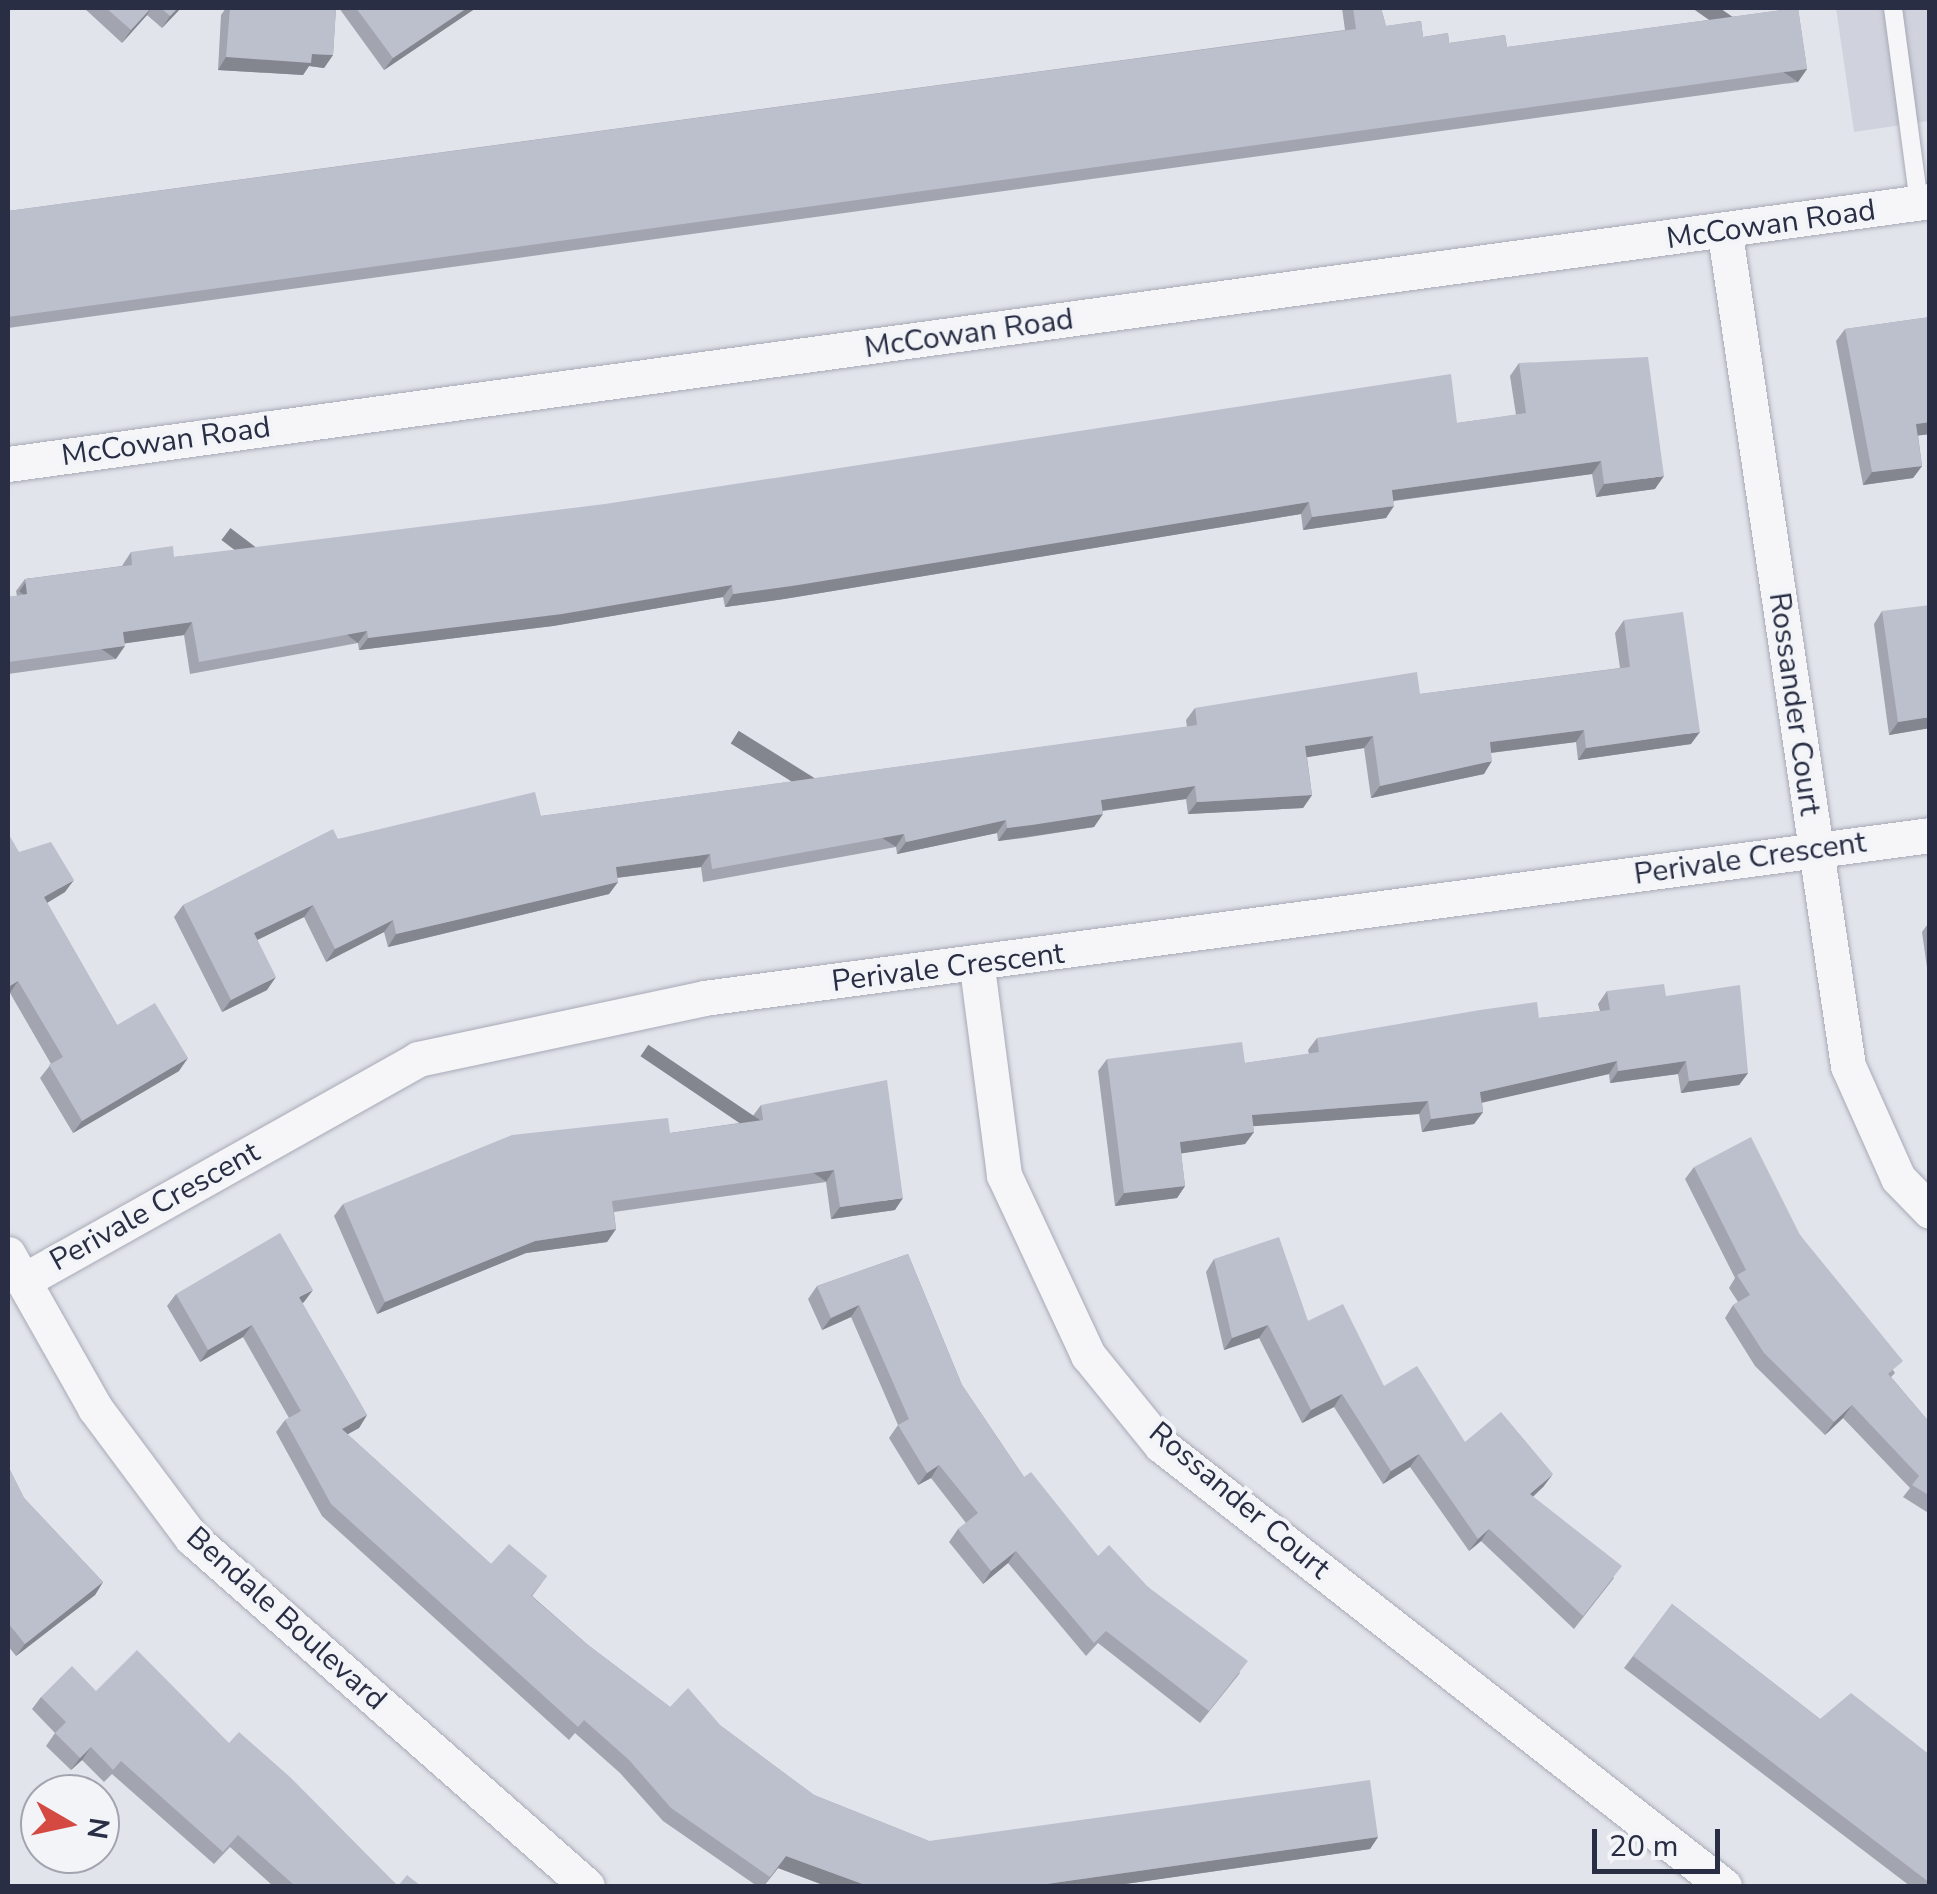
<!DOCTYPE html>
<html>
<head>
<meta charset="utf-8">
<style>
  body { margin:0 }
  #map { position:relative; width:1937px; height:1894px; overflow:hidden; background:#e2e4eb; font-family:"Nunito Sans",sans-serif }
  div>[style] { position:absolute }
  .built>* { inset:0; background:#d0d3dd }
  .roads { filter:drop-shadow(0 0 2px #a7aab6) drop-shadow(0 0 2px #a7aab6) }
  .service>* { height:18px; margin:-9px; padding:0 9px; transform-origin:9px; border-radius:9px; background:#f6f6f9 }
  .minor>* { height:35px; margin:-17.5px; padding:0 17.5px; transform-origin:17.5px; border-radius:17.5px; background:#f6f6f9 }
  .wall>* { inset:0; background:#a2a4af }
  .shaded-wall>* { inset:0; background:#84868f; transform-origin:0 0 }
  .building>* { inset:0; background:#bcbfcc }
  span { translate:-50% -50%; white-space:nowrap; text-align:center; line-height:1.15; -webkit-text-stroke:8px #f2f4f8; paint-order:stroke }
  .street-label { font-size:30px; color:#292e44 }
  .frame { position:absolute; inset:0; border:10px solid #292e44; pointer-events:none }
  .north { position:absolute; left:20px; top:1774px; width:100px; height:100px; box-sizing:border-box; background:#f2f4f8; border:2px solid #a2a5b0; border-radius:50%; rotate:99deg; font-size:28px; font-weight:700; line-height:40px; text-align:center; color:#292e44 }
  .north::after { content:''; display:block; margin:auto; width:35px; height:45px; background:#d54943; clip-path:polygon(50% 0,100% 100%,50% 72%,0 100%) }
  .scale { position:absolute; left:1592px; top:1829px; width:128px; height:45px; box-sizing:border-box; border:5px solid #292e44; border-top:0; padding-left:12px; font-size:30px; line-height:35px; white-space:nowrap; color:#292e44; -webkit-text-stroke:8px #f2f4f8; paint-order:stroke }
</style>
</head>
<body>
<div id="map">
  <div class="built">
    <i style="clip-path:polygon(1836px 8px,1929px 8px,1929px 121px,1854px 132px)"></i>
  </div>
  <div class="roads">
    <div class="service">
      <i style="left:1893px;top:8px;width:197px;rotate:82.4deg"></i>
    </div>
    <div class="minor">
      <i style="left:1725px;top:234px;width:841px;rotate:81.59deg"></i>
      <i style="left:1848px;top:1066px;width:123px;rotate:65.9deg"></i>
      <i style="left:1898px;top:1178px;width:46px;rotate:45.9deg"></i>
      <i style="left:8px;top:464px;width:1940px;rotate:-7.79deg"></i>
      <i style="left:977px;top:967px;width:210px;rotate:82.6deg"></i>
      <i style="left:1004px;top:1175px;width:199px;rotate:65deg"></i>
      <i style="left:1088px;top:1355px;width:116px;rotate:51deg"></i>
      <i style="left:1161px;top:1445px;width:715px;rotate:38.07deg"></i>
      <i style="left:8px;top:1254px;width:177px;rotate:60.5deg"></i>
      <i style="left:95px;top:1408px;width:162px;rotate:53.3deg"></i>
      <i style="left:192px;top:1538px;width:526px;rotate:41.38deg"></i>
      <i style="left:23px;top:1281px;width:453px;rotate:-29.3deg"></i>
      <i style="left:418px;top:1059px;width:292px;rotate:-12deg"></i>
      <i style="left:704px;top:998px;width:1237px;rotate:-7.57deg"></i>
    </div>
  </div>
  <div class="wall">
    <i style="clip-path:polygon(84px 8px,181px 8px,162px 28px,147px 15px,122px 43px)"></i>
    <i style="clip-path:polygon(226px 8px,336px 8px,333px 55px,324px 68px,309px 66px,303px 75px,218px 70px,221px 15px)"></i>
    <i style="clip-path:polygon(339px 8px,476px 8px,384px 70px)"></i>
    <i style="clip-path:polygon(1342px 8px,1381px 8px,1386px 26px,1421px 21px,1423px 37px,1448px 33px,1449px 43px,1505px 35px,1507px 47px,1798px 8px,1807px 69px,1798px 82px,8px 328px,8px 211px,1345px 30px)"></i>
    <i style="clip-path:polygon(1930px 317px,1930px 434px,1918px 435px,1922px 466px,1913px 478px,1863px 485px,1836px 341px,1845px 329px)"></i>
    <i style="clip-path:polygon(1519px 363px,1655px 489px,1596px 497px,1592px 474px,1394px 501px,1386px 518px,1303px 530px,1301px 514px,784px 599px,725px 607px,723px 597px,553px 626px,359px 650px,358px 643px,190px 674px,184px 635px,125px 643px,116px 659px,8px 674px,8px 597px,17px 596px,16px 591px,25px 579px,122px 566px,131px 552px,174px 557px,1457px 423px,1516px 415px,1510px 376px)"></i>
    <i style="clip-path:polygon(1882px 611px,1930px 728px,1889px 735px,1874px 624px)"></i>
    <i style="clip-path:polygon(1624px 620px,1691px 744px,1578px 760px,1576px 742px,1491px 753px,1484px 774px,1371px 798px,1364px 748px,1307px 757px,1312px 795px,1303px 808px,1188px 814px,1186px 799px,1103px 811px,1094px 827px,1024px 838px,998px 841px,997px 833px,897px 854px,896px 847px,703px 882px,701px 867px,617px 878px,618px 882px,609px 894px,388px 947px,384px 932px,326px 962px,304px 917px,257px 940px,267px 990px,222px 1012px,174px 917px,183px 905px,338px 839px,541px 816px,1187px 727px,1186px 720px,1195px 708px,1420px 694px,1620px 668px,1615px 633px)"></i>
    <i style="clip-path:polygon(19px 852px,65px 892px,47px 903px,117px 1025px,179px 1071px,73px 1133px,40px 1078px,51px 1064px,10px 993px)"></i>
    <i style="clip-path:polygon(1930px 921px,1930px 989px,1922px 932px)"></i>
    <i style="clip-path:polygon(1607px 991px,1666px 996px,1748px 1073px,1739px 1085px,1681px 1093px,1678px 1074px,1610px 1083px,1609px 1074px,1482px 1102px,1483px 1112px,1474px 1124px,1422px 1132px,1419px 1114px,1253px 1126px,1254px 1132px,1245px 1144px,1181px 1153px,1185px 1186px,1177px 1198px,1115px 1206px,1098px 1071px,1107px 1059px,1245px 1063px,1309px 1054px,1308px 1050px,1317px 1038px,1539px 1018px,1600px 1011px,1598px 1004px)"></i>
    <i style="clip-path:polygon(761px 1105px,895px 1210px,831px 1219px,826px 1182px,614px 1212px,616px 1229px,607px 1242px,526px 1253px,377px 1314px,334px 1216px,343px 1204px,670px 1133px,753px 1121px,752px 1117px)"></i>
    <i style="clip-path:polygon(1694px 1167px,1800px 1235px,1895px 1373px,1891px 1377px,1930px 1423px,1930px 1514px,1903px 1497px,1910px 1488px,1843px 1418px,1825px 1435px,1755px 1366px,1725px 1318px,1733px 1305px,1738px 1302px,1729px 1288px,1735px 1278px,1685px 1179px)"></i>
    <i style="clip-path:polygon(908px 1254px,962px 1385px,1024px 1477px,1098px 1556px,1148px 1587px,1240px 1673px,1200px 1723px,1098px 1643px,1086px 1656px,1008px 1563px,983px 1584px,949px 1542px,958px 1529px,966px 1523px,931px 1478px,918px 1485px,889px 1438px,898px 1425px,851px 1317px,822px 1330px,808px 1299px,817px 1286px)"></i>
    <i style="clip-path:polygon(1214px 1259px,1308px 1321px,1384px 1386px,1465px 1442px,1544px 1486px,1533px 1497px,1614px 1578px,1574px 1629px,1481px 1541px,1469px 1551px,1410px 1467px,1383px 1484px,1334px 1407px,1302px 1423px,1259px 1338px,1224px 1350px,1206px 1272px)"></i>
    <i style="clip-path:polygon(176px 1294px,304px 1302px,302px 1303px,367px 1415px,359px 1428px,347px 1434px,491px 1564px,547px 1576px,532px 1596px,588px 1645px,670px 1707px,721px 1726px,814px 1795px,929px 1841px,1378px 1837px,1370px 1849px,1111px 1886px,826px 1886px,778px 1868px,764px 1886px,757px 1886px,663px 1821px,620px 1773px,575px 1733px,569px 1740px,322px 1516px,276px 1432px,285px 1420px,289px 1418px,243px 1337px,200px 1362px,167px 1306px)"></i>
    <i style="clip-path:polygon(8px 1466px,24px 1498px,103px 1582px,95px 1595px,16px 1656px,8px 1646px)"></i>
    <i style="clip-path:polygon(1672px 1604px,1820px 1719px,1930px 1755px,1930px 1886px,1910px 1886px,1624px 1668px)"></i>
    <i style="clip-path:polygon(96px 1691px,229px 1743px,398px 1886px,273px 1886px,230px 1847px,214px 1864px,112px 1774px,104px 1782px,82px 1760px,71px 1770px,46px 1746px,55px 1733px,32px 1709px,41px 1697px)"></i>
  </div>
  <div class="shaded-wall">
    <i style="clip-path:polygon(151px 8px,147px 15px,122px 43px,131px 30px)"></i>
    <i style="clip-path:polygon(178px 8px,181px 8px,162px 28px,170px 16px)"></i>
    <i style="clip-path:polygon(467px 8px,476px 8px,384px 70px,393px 58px)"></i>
    <i style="clip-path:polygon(312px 54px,333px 55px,324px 68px,309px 66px,303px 75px,218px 70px,226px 57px)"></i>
    <i style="left:1807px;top:69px;width:16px;height:1816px;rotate:125deg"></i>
    <i style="clip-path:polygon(1930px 422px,1930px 434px,1908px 437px,1916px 424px)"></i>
    <i style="clip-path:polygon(1601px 461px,1592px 474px,1383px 502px,1392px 490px)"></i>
    <i style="clip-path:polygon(1922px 466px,1913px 478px,1863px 485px,1872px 472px)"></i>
    <i style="clip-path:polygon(1664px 476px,1655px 489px,1596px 497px,1604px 484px)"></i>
    <i style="clip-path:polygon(1309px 502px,1301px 514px,784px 599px,725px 607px,733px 594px)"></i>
    <i style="clip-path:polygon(1394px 506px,1386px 518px,1303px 530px,1312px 517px)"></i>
    <i style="clip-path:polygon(732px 585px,723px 597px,553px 626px,359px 650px,368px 638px)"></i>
    <i style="clip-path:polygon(192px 622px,184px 635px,114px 645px,123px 632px)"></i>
    <i style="left:367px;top:631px;width:15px;height:171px;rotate:127deg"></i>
    <i style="left:125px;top:646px;width:16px;height:118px;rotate:125deg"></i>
    <i style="clip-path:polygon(1930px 717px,1930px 728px,1889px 735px,1898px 722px)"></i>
    <i style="clip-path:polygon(1584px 730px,1576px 742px,1481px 754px,1490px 742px)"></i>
    <i style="clip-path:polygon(1700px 732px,1691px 744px,1578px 760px,1586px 748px)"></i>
    <i style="clip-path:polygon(1373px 736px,1364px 748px,1296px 759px,1305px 746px)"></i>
    <i style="clip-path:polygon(1492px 761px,1484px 774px,1371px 798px,1380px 786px)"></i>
    <i style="clip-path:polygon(1195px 786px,1186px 799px,1092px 812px,1101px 800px)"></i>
    <i style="clip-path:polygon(1312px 795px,1303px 808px,1188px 814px,1197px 802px)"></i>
    <i style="clip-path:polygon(1103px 814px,1094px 827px,998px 841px,1007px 828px)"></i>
    <i style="clip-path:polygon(1006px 820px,997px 833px,897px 854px,906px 842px)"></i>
    <i style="left:904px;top:834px;width:15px;height:195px;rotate:122deg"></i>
    <i style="clip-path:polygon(710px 854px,701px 867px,607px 879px,616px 867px)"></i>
    <i style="clip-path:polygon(74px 880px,65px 892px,35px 910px,44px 897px)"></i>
    <i style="clip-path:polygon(618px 882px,609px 894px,388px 947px,396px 934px)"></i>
    <i style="clip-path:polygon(313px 905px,304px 917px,245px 946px,254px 933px)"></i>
    <i style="clip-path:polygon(393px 920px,384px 932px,326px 962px,335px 949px)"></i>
    <i style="clip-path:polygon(276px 977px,267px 990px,222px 1012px,231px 1000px)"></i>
    <i style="clip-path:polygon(18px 981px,10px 993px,8px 994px,8px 987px)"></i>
    <i style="clip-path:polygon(188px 1058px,179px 1071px,73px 1133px,82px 1121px)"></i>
    <i style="clip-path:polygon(1617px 1061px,1609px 1074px,1472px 1105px,1480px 1092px)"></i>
    <i style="clip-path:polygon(1686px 1061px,1678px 1074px,1610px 1083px,1618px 1071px)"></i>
    <i style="clip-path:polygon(1748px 1073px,1739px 1085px,1681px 1093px,1689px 1081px)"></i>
    <i style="clip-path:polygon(1428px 1101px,1419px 1114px,1243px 1127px,1252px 1115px)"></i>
    <i style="clip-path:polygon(1483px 1112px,1474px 1124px,1422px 1132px,1431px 1119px)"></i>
    <i style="clip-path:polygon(1254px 1132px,1245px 1144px,1171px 1155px,1180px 1142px)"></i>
    <i style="left:834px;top:1170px;width:14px;height:224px;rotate:124deg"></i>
    <i style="clip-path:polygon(1185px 1186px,1177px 1198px,1115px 1206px,1124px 1193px)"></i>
    <i style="clip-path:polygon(903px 1198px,895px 1210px,831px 1219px,840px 1207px)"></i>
    <i style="clip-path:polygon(616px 1229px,607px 1242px,526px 1253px,377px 1314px,385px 1302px,535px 1241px)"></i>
    <i style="clip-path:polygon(313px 1290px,304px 1302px,290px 1310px,299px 1297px)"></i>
    <i style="clip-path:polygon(859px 1305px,851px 1317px,822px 1330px,831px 1318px)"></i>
    <i style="clip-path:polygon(252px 1325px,243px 1337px,200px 1362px,208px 1350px)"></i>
    <i style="clip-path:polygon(1268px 1325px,1259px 1338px,1224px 1350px,1232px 1338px)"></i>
    <i style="clip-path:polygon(1342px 1394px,1334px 1407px,1302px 1423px,1311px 1410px)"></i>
    <i style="clip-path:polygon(1852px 1405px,1843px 1418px,1825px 1435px,1834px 1422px)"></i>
    <i style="clip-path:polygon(367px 1415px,359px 1428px,334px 1442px,342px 1429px)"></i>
    <i style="clip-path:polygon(1419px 1454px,1410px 1467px,1383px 1484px,1391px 1471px)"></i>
    <i style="clip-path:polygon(939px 1465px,931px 1478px,918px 1485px,927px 1473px)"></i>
    <i style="clip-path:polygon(1553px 1474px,1544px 1486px,1521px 1507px,1530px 1494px)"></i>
    <i style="clip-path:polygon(1489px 1529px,1481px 1541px,1469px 1551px,1478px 1539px)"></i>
    <i style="clip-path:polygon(1016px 1551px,1008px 1563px,983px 1584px,991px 1571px)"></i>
    <i style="clip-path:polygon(103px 1582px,95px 1595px,16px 1656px,25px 1644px)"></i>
    <i style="clip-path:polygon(91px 1747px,82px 1760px,71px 1770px,80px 1758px)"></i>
    <i style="clip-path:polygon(1378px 1837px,1370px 1849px,1111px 1886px,1033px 1886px)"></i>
    <i style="clip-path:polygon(786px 1856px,868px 1886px,826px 1886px,778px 1868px,764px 1886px)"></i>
  </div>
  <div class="building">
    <i style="clip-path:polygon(106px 8px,151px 8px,131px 30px)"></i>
    <i style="clip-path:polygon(161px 8px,178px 8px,170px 16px)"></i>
    <i style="clip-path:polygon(230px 8px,336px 8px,333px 55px,312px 54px,311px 63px,226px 57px)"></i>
    <i style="clip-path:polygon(356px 8px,467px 8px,393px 58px)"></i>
    <i style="clip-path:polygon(1353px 8px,1381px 8px,1386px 26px,1421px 21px,1423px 37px,1448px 33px,1449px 43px,1505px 35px,1507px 47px,1798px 8px,1807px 69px,8px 317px,8px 211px,1356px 29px)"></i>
    <i style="clip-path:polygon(1930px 317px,1930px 422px,1916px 424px,1922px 466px,1872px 472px,1845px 329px)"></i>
    <i style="clip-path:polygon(1648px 357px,1664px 476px,1604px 484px,1601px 461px,1392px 490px,1394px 506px,1312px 517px,1309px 502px,792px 586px,733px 594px,732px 585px,562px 614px,368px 638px,367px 631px,199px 662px,192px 622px,123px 632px,125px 646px,8px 662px,8px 597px,27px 594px,25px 579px,132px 565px,131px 552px,173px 546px,174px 557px,605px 504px,1451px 374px,1457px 423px,1526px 413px,1519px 363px)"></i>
    <i style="clip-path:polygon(1930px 605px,1930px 717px,1898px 722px,1882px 611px)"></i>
    <i style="clip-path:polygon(1683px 612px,1700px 732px,1586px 748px,1584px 730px,1490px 742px,1492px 761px,1380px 786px,1373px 736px,1305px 746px,1312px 795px,1197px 802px,1195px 786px,1101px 800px,1103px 814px,1032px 825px,1007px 828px,1006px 820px,906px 842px,904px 834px,712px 869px,710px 854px,616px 867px,618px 882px,396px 934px,393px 920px,335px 949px,313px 905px,254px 933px,276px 977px,231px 1000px,183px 905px,333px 829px,338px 839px,535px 792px,541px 816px,1197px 725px,1195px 708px,1417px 672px,1420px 694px,1630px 667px,1624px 620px)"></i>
    <i style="clip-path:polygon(8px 833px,19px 852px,51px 842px,74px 880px,44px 897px,117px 1025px,155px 1003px,188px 1058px,82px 1121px,49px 1065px,63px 1057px,18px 981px,8px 987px)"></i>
    <i style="clip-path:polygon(1664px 984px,1666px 996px,1740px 985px,1748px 1073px,1689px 1081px,1686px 1061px,1618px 1071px,1617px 1061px,1480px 1092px,1483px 1112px,1431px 1119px,1428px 1101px,1252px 1115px,1254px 1132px,1180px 1142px,1185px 1186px,1124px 1193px,1107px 1059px,1242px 1042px,1245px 1063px,1319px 1052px,1317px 1038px,1480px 1010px,1537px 1002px,1539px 1018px,1610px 1010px,1607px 991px)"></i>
    <i style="clip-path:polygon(887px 1080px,903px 1198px,840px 1207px,834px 1170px,612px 1201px,616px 1229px,535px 1241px,385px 1302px,343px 1204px,512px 1135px,668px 1118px,670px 1133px,763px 1120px,761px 1105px)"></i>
    <i style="clip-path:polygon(1751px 1137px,1800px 1235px,1903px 1361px,1888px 1374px,1930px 1423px,1930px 1496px,1912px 1485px,1919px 1476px,1852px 1405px,1834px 1422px,1764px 1353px,1733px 1305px,1750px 1295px,1737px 1275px,1746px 1270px,1694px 1167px)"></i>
    <i style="clip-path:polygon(280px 1233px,313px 1290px,299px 1297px,367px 1415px,342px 1429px,491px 1564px,509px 1544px,547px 1576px,531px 1596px,588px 1645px,670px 1707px,688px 1688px,721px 1726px,814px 1795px,929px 1841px,1370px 1780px,1378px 1837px,1033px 1886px,868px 1886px,786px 1856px,770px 1877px,671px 1808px,629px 1760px,584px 1720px,578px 1727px,331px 1504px,285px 1420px,301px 1411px,252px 1325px,208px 1350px,176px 1294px)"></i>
    <i style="clip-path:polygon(1279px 1237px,1308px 1321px,1343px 1304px,1384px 1386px,1417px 1366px,1465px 1442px,1501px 1412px,1553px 1474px,1530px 1494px,1622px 1566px,1583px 1616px,1489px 1529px,1478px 1539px,1419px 1454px,1391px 1471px,1342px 1394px,1311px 1410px,1268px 1325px,1232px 1338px,1214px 1259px)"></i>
    <i style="clip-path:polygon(908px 1254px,962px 1385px,1024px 1477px,1031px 1472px,1098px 1556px,1109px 1545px,1148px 1587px,1248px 1661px,1209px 1711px,1106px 1631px,1094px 1643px,1016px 1551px,991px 1571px,958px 1529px,978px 1513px,939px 1465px,927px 1473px,898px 1425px,909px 1419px,859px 1305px,831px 1318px,817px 1286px)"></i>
    <i style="clip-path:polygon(8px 1466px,24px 1498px,103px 1582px,25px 1644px,8px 1623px)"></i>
    <i style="clip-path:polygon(1672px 1604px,1820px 1719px,1851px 1693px,1930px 1755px,1930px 1883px,1633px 1656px)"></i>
    <i style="clip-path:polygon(137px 1650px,229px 1743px,239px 1732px,290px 1777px,398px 1886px,295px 1886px,238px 1835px,223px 1852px,121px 1761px,113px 1770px,91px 1747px,80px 1758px,55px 1733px,66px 1722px,41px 1697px,72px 1666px,96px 1691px)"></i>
    <i style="clip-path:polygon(407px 1875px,421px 1886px,398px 1886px)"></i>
  </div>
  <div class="street-label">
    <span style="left:1771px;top:225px;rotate:-8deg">McCowan Road</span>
    <span style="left:969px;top:334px;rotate:-8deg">McCowan Road</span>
    <span style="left:166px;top:442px;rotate:-8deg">McCowan Road</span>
    <span style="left:1794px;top:704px;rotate:82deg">Rossander Court</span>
    <span style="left:1750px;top:859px;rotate:-8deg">Perivale Crescent</span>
    <span style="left:948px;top:968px;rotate:-7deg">Perivale Crescent</span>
    <span style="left:155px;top:1207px;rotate:-29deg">Perivale Crescent</span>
    <span style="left:1239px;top:1501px;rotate:40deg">Rossander Court</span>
    <span style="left:286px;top:1619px;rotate:42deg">Bendale Boulevard</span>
  </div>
  <div class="frame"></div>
  <div class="north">N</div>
  <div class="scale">20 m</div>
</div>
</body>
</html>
